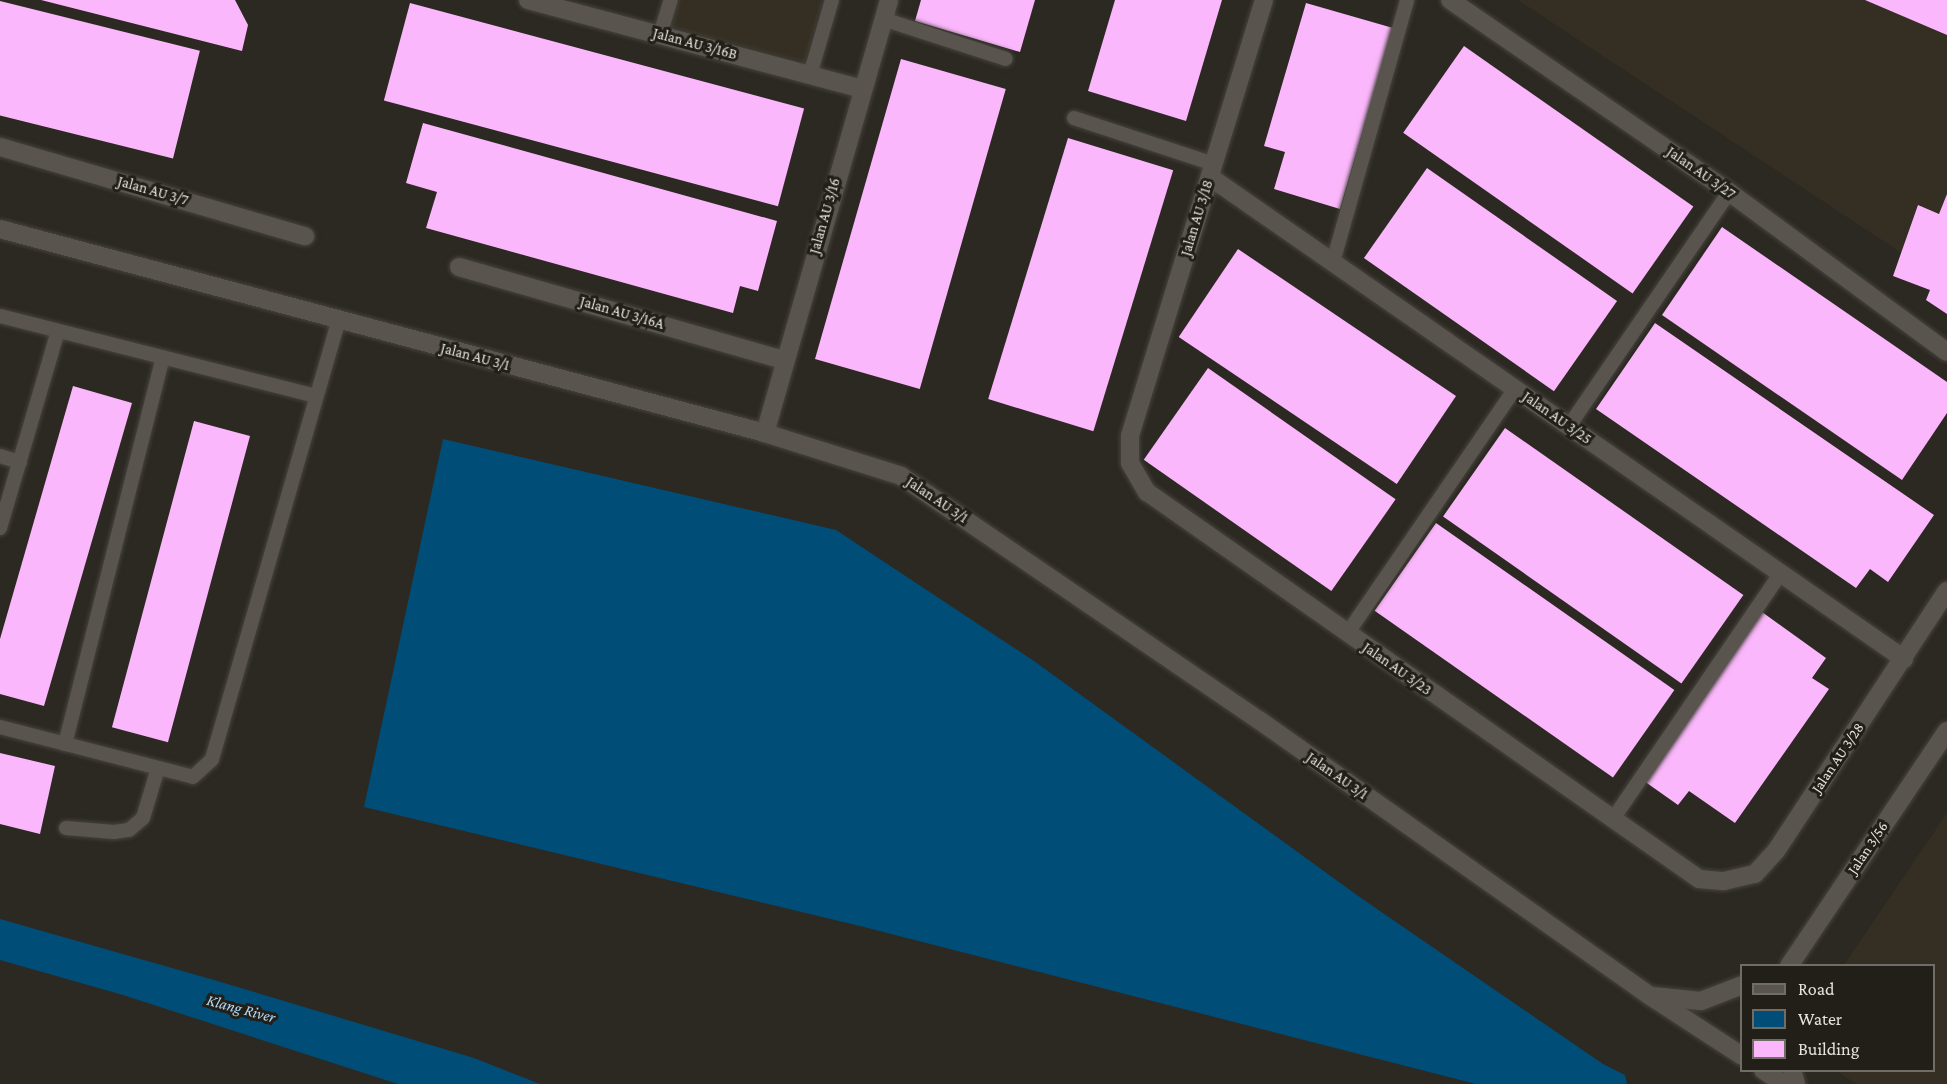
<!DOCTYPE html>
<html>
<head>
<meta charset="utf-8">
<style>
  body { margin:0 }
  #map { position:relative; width:1947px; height:1084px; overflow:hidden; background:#2c2822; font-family:"Crimson Pro",serif }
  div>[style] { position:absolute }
  .built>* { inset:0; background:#352f23 }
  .water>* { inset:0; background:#004e77 }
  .building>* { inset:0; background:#fbb7fc; transform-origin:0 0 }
  .roads { filter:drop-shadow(0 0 2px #46433e) drop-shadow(0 0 2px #46433e) }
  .lane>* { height:14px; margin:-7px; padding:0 7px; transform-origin:7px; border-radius:7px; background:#59554e }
  .street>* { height:18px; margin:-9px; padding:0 9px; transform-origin:9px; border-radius:9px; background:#59554e }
  .secondary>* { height:18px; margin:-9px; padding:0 9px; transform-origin:9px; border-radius:9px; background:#59554e }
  span { translate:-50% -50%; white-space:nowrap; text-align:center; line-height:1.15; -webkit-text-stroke:6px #221f18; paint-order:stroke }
  .street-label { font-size:15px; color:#e5e3de }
  .water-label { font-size:16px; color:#b3dbf9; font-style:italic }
  .legend { position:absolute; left:1740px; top:964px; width:195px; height:108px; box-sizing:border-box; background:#221f18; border:2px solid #706d67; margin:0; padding:8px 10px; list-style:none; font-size:18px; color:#e5e3de }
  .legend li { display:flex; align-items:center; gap:12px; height:30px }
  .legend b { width:30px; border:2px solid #706d67 }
</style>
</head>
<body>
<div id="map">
  <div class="built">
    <i style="clip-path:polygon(679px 0,823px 0,805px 62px,671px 27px)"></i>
    <i style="clip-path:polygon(1518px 0,1947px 0,1947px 283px)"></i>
    <i style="clip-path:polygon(1947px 813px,1947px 1084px,1856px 1084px,1837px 1071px,1934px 1070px,1934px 966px,1844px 965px)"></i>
  </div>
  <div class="water">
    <i style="clip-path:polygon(443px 439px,836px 530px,1034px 661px,1361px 898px,1603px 1064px,1625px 1075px,1627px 1084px,1476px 1084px,864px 927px,364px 807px)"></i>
    <i style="clip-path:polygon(0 919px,214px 980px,474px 1058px,540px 1084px,398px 1084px,123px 995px,0 960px)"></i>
  </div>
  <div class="building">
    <i style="clip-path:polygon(41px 0,235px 0,248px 25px,242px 51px)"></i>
    <i style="clip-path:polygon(921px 0,1035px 0,1020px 52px,915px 21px)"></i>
    <i style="clip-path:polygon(1115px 0,1222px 0,1186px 121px,1088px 91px)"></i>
    <i style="clip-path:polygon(1865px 0,1947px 0,1947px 35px)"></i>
    <i style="left:0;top:1px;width:206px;height:111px;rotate:14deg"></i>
    <i style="left:410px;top:3px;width:408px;height:101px;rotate:15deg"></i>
    <i style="clip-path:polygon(1306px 3px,1393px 28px,1340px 209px,1274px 189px,1285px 152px,1264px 146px)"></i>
    <i style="left:1464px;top:46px;width:280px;height:106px;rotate:35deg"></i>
    <i style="left:901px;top:59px;width:109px;height:312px;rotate:16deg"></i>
    <i style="clip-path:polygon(423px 123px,777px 221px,758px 291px,740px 286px,733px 313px,426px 228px,437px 192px,406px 183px)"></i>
    <i style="left:1068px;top:138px;width:110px;height:273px;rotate:17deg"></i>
    <i style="left:1427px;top:168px;width:232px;height:110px;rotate:35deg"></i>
    <i style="clip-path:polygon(1947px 194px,1947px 314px,1926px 300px,1930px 290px,1893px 276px,1918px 205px,1939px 214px)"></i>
    <i style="clip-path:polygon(1722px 227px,1947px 382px,1947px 413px,1902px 480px,1662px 315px)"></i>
    <i style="left:1238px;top:249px;width:263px;height:106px;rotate:34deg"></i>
    <i style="clip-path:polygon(1655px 323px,1934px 515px,1888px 582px,1870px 569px,1856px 588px,1596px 409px)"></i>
    <i style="left:1208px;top:368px;width:229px;height:112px;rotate:35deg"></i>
    <i style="clip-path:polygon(73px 386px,132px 403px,44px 706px,0 694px,0 639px)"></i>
    <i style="left:194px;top:421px;width:58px;height:317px;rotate:15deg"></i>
    <i style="left:1505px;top:428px;width:291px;height:108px;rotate:35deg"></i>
    <i style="left:1436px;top:523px;width:291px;height:107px;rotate:35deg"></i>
    <i style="clip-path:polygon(1762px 612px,1826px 658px,1812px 678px,1829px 689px,1735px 823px,1689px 791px,1678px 805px,1644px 781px)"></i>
    <i style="clip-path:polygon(0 753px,55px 766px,40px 834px,0 824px)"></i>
  </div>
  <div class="roads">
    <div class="lane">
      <i style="left:883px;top:19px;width:129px;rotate:18deg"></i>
      <i style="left:660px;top:35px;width:37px;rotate:-73deg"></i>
      <i style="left:810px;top:75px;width:78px;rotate:-73.7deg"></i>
      <i style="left:1074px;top:118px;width:147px;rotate:18.2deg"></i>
      <i style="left:1333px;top:262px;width:272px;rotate:-74.2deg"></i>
      <i style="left:0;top:316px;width:326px;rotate:14.2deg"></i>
      <i style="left:1569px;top:426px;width:283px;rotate:-55.6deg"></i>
      <i style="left:0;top:456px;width:21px;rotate:17deg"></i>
      <i style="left:0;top:528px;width:205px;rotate:-73.6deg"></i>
      <i style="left:1347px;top:634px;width:297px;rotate:-55.6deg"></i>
      <i style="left:0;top:727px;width:199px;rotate:14.5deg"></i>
      <i style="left:193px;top:777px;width:26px;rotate:-43deg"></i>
      <i style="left:212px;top:759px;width:455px;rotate:-73.9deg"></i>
      <i style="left:65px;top:744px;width:399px;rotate:-75.8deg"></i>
      <i style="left:1613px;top:819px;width:298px;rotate:-55.7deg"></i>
      <i style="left:66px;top:828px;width:48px;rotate:4.8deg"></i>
      <i style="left:114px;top:832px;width:15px;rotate:-8deg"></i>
      <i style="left:129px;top:830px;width:18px;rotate:-41deg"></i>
      <i style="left:143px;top:818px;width:52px;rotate:-73.3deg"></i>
    </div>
    <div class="street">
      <i style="left:528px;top:0;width:346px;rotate:14.9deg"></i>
      <i style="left:1264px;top:0;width:456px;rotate:107.1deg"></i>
      <i style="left:1130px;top:436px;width:27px;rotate:90deg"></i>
      <i style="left:1130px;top:463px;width:34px;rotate:60deg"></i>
      <i style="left:1147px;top:492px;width:674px;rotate:35.03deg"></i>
      <i style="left:1699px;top:879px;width:25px;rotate:5deg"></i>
      <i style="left:1724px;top:881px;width:32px;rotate:-13deg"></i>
      <i style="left:1755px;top:874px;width:31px;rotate:-48deg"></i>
      <i style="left:1776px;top:851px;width:311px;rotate:-56.7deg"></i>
      <i style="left:1450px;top:0;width:339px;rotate:34.5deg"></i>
      <i style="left:1729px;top:192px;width:270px;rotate:36.3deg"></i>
      <i style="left:0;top:147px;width:318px;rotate:16.3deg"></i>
      <i style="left:1210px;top:177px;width:845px;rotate:34.78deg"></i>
      <i style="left:459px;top:267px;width:338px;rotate:16deg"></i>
      <i style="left:765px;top:433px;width:450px;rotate:-74deg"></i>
      <i style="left:1789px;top:966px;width:283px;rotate:-56.1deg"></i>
    </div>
    <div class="secondary">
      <i style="left:0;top:229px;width:792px;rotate:14.93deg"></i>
      <i style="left:765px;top:433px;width:143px;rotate:17.5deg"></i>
      <i style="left:901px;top:476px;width:433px;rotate:34.3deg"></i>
      <i style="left:1259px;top:720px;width:479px;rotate:35.2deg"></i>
      <i style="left:1650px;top:996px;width:110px;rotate:33.1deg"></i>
      <i style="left:1652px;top:996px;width:49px;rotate:5.8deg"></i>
      <i style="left:1701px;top:1001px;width:44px;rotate:-21.3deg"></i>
      <i style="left:1763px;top:1070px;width:24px;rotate:35deg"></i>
      <i style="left:1792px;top:1070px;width:15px;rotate:74deg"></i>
    </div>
  </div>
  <div class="street-label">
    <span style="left:695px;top:44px;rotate:15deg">Jalan AU 3/16B</span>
    <span style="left:1701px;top:173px;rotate:35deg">Jalan AU 3/27</span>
    <span style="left:153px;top:191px;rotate:16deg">Jalan AU 3/7</span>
    <span style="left:825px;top:216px;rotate:-74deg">Jalan AU 3/16</span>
    <span style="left:1197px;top:218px;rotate:-73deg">Jalan AU 3/18</span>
    <span style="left:622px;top:313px;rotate:16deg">Jalan AU 3/16A</span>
    <span style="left:475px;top:357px;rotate:15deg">Jalan AU 3/1</span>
    <span style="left:1557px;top:418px;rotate:35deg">Jalan AU 3/25</span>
    <span style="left:937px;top:500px;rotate:34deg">Jalan AU 3/1</span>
    <span style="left:1397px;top:669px;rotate:35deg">Jalan AU 3/23</span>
    <span style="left:1838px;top:758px;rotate:-56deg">Jalan AU 3/28</span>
    <span style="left:1337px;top:776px;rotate:35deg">Jalan AU 3/1</span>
    <span style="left:1868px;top:848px;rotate:-56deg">Jalan 3/56</span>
  </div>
  <div class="water-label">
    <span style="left:241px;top:1009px;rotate:15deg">Klang River</span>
  </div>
  <ul class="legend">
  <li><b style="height:8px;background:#59554e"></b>Road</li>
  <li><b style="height:16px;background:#004e77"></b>Water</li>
  <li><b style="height:16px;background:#fbb7fc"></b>Building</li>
  </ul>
</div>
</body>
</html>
